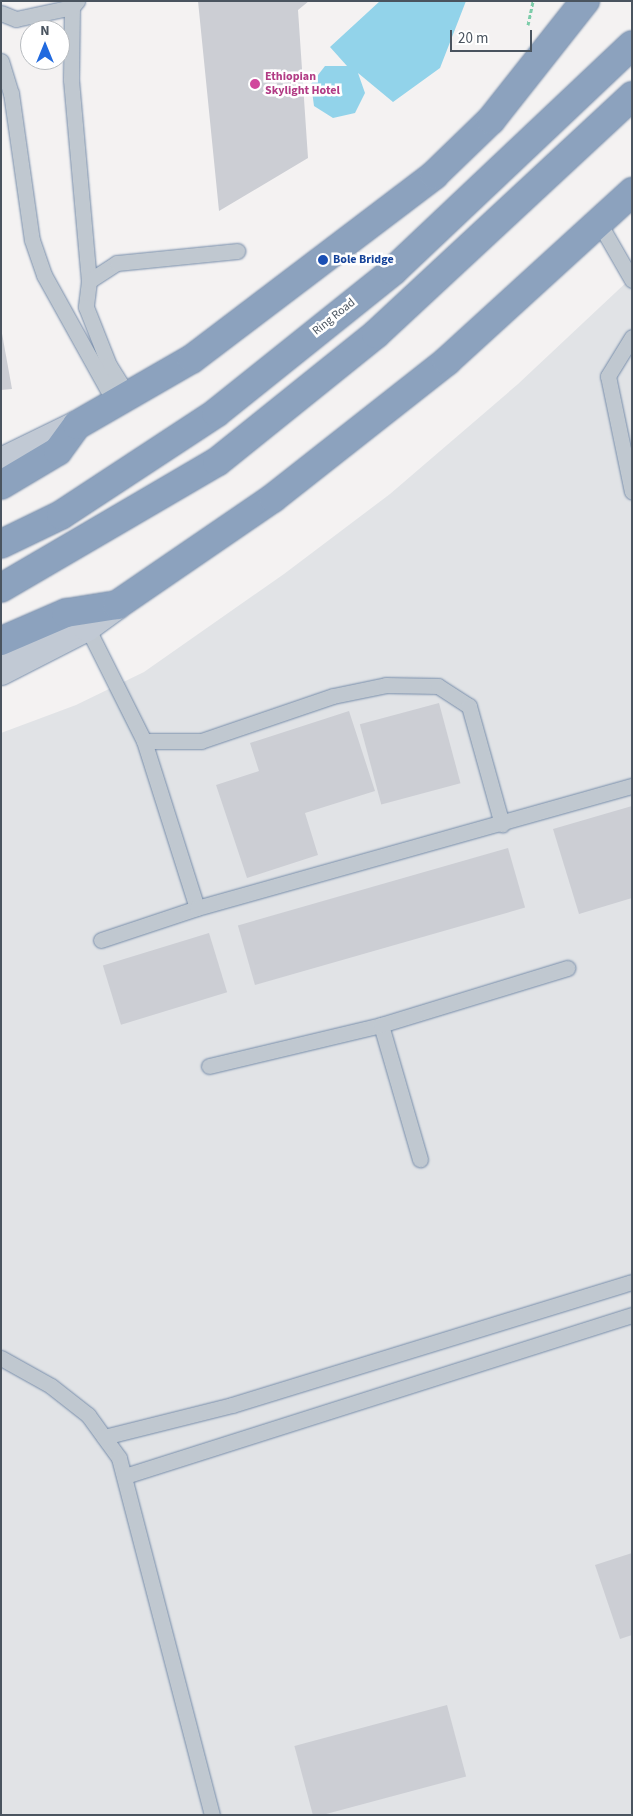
<!DOCTYPE html>
<html>
<head>
<meta charset="utf-8">
<style>
  body { margin:0 }
  #map { position:relative; width:633px; height:1816px; overflow:hidden; background:#f4f2f2; font-family:"Source Sans 3",sans-serif }
  div>[style] { position:absolute }
  .airport>* { inset:0; background:#e1e3e6 }
  .water>* { inset:0; background:#92d3ea }
  .building>* { inset:0; background:#ccced4; transform-origin:0 0 }
  .path>* { height:3px; margin-top:-1.5px; transform-origin:0; background:repeating-linear-gradient(90deg,#7ccca9 0 4px,transparent 0 6.5px) }
  .roads { filter:drop-shadow(0 0 1px #778daa) drop-shadow(0 0 1px #778daa) }
  .lane>* { height:15px; margin:-7.5px; padding:0 7.5px; transform-origin:7.5px; border-radius:7.5px; background:#c0c8d0 }
  .secondary>* { height:28px; margin:-14px; padding:0 14px; transform-origin:14px; border-radius:14px; background:#c1c9d4 }
  .highway>* { height:28px; margin:-14px; padding:0 14px; transform-origin:14px; border-radius:14px; background:#8ca2be }
  .dots>* { width:14px; height:14px; translate:-50% -50%; box-sizing:border-box; border:2px solid #fff; border-radius:50% }
  span { translate:-50% -50%; white-space:nowrap; text-align:center; line-height:1.15; -webkit-text-stroke:5px #fff; paint-order:stroke }
  .hotel-label { font-size:12px; color:#b23c85; font-weight:700 }
  .left { translate:0 -50%; text-align:left }
  .transit-label { font-size:12px; color:#164399; font-weight:700 }
  .street-label { font-size:12px; color:#4a545f }
  .frame { position:absolute; inset:0; border:2px solid #4a545f; pointer-events:none }
  .north { position:absolute; left:20px; top:20px; width:50px; height:50px; box-sizing:border-box; background:#fff; border:1px solid #b7bbbf; border-radius:50%; rotate:0deg; font-size:14px; font-weight:700; line-height:20px; text-align:center; color:#4a545f }
  .north::after { content:''; display:block; margin:auto; width:18px; height:22px; background:#216adf; clip-path:polygon(50% 0,100% 100%,50% 72%,0 100%) }
  .scale { position:absolute; left:450px; top:30px; width:82px; height:22px; box-sizing:border-box; border:2px solid #4a545f; border-top:0; padding-left:6px; font-size:15px; line-height:18px; white-space:nowrap; color:#4a545f; -webkit-text-stroke:4px #fff; paint-order:stroke }
</style>
</head>
<body>
<div id="map">
  <div class="airport">
    <i style="clip-path:polygon(632px 277px,632px 1815px,1px 1815px,1px 733px,76px 705px,144px 672px,284px 574px,390px 494px,518px 384px)"></i>
  </div>
  <div class="water">
    <i style="clip-path:polygon(380px 1px,466px 1px,440px 68px,393px 102px,358px 73px,365px 93px,355px 113px,333px 118px,314px 106px,311px 84px,325px 66px,347px 66px,330px 47px)"></i>
  </div>
  <div class="building">
    <i style="clip-path:polygon(198px 1px,309px 1px,298px 10px,308px 158px,219px 211px)"></i>
    <i style="clip-path:polygon(1px 328px,12px 389px,1px 390px)"></i>
    <i style="left:439px;top:703px;width:83px;height:82px;rotate:75deg"></i>
    <i style="clip-path:polygon(349px 711px,375px 791px,305px 813px,318px 855px,247px 878px,216px 785px,259px 771px,250px 743px)"></i>
    <i style="clip-path:polygon(632px 806px,632px 898px,579px 914px,553px 829px)"></i>
    <i style="left:508px;top:848px;width:62px;height:281px;rotate:74deg"></i>
    <i style="left:209px;top:933px;width:62px;height:111px;rotate:73deg"></i>
    <i style="clip-path:polygon(632px 1553px,632px 1635px,620px 1639px,595px 1565px)"></i>
    <i style="left:447px;top:1705px;width:74px;height:158px;rotate:75deg"></i>
  </div>
  <div class="path">
    <i style="left:528px;top:25px;width:25px;rotate:-78deg"></i>
  </div>
  <div class="roads">
    <div class="lane">
      <i style="left:72px;top:7px;width:73px;rotate:90.8deg"></i>
      <i style="left:71px;top:80px;width:202px;rotate:84.9deg"></i>
      <i style="left:89px;top:281px;width:26px;rotate:97deg"></i>
      <i style="left:86px;top:307px;width:62px;rotate:68.4deg"></i>
      <i style="left:109px;top:365px;width:36px;rotate:58deg"></i>
      <i style="left:1px;top:13px;width:16px;rotate:22deg"></i>
      <i style="left:16px;top:19px;width:57px;rotate:-12.1deg"></i>
      <i style="left:72px;top:7px;width:8px;rotate:-50deg"></i>
      <i style="left:1px;top:61px;width:34px;rotate:73deg"></i>
      <i style="left:11px;top:93px;width:148px;rotate:81.9deg"></i>
      <i style="left:32px;top:240px;width:37px;rotate:71deg"></i>
      <i style="left:44px;top:275px;width:146px;rotate:61deg"></i>
      <i style="left:598px;top:221px;width:68px;rotate:60deg"></i>
      <i style="left:89px;top:281px;width:33px;rotate:-33deg"></i>
      <i style="left:117px;top:263px;width:121px;rotate:-5.7deg"></i>
      <i style="left:632px;top:337px;width:46px;rotate:121.6deg"></i>
      <i style="left:608px;top:376px;width:118px;rotate:78.3deg"></i>
      <i style="left:87px;top:627px;width:127px;rotate:63.4deg"></i>
      <i style="left:144px;top:741px;width:175px;rotate:72.4deg"></i>
      <i style="left:144px;top:741px;width:57px"></i>
      <i style="left:201px;top:741px;width:139px;rotate:-18.8deg"></i>
      <i style="left:333px;top:696px;width:54px;rotate:-11.7deg"></i>
      <i style="left:386px;top:685px;width:52px;rotate:1.1deg"></i>
      <i style="left:438px;top:686px;width:37px;rotate:33deg"></i>
      <i style="left:469px;top:706px;width:123px;rotate:74.4deg"></i>
      <i style="left:101px;top:940px;width:101px;rotate:-18.4deg"></i>
      <i style="left:197px;top:908px;width:452px;rotate:-15.7deg"></i>
      <i style="left:381px;top:1025px;width:140px;rotate:73.8deg"></i>
      <i style="left:209px;top:1066px;width:177px;rotate:-13.4deg"></i>
      <i style="left:381px;top:1025px;width:195px;rotate:-17deg"></i>
      <i style="left:1px;top:1358px;width:57px;rotate:29.2deg"></i>
      <i style="left:51px;top:1386px;width:47px;rotate:38.1deg"></i>
      <i style="left:88px;top:1415px;width:53px;rotate:54.2deg"></i>
      <i style="left:119px;top:1458px;width:369px;rotate:75.4deg"></i>
      <i style="left:104px;top:1437px;width:132px;rotate:-14deg"></i>
      <i style="left:232px;top:1405px;width:418px;rotate:-17.1deg"></i>
      <i style="left:125px;top:1476px;width:532px;rotate:-17.62deg"></i>
    </div>
    <div class="secondary">
      <i style="left:1px;top:462px;width:85px;rotate:-26deg"></i>
      <i style="left:1px;top:671px;width:97px;rotate:-27.1deg"></i>
      <i style="left:87px;top:627px;width:37px;rotate:-36deg"></i>
    </div>
    <div class="highway">
      <i style="left:1px;top:485px;width:66px;rotate:-30.8deg"></i>
      <i style="left:58px;top:451px;width:32px;rotate:-54deg"></i>
      <i style="left:77px;top:425px;width:133px;rotate:-29.9deg"></i>
      <i style="left:192px;top:359px;width:304px;rotate:-37.2deg"></i>
      <i style="left:434px;top:175px;width:79px;rotate:-44deg"></i>
      <i style="left:491px;top:120px;width:152px;rotate:-51.7deg"></i>
      <i style="left:1px;top:544px;width:67px;rotate:-25.8deg"></i>
      <i style="left:61px;top:515px;width:186px;rotate:-33.3deg"></i>
      <i style="left:216px;top:413px;width:227px;rotate:-38.7deg"></i>
      <i style="left:393px;top:271px;width:329px;rotate:-43.4deg"></i>
      <i style="left:1px;top:588px;width:250px;rotate:-30.3deg"></i>
      <i style="left:217px;top:462px;width:204px;rotate:-38.8deg"></i>
      <i style="left:376px;top:334px;width:350px;rotate:-42.9deg"></i>
      <i style="left:1px;top:641px;width:71px;rotate:-23.3deg"></i>
      <i style="left:66px;top:613px;width:52px;rotate:-8.9deg"></i>
      <i style="left:117px;top:605px;width:189px;rotate:-34.4deg"></i>
      <i style="left:273px;top:498px;width:221px;rotate:-38.2deg"></i>
      <i style="left:447px;top:361px;width:251px;rotate:-42.4deg"></i>
    </div>
  </div>
  <div class="dots">
    <i style="left:255px;top:84px;background:#d1479c"></i>
    <i style="left:323px;top:260px;background:#1a4fb4"></i>
  </div>
  <div class="hotel-label">
    <span class="left" style="left:265px;top:84px">Ethiopian<br>Skylight Hotel</span>
  </div>
  <div class="transit-label">
    <span class="left" style="left:333px;top:260px">Bole Bridge</span>
  </div>
  <div class="street-label">
    <span style="left:334px;top:317px;rotate:-39deg">Ring Road</span>
  </div>
  <div class="frame"></div>
  <div class="north">N</div>
  <div class="scale">20 m</div>
</div>
</body>
</html>
